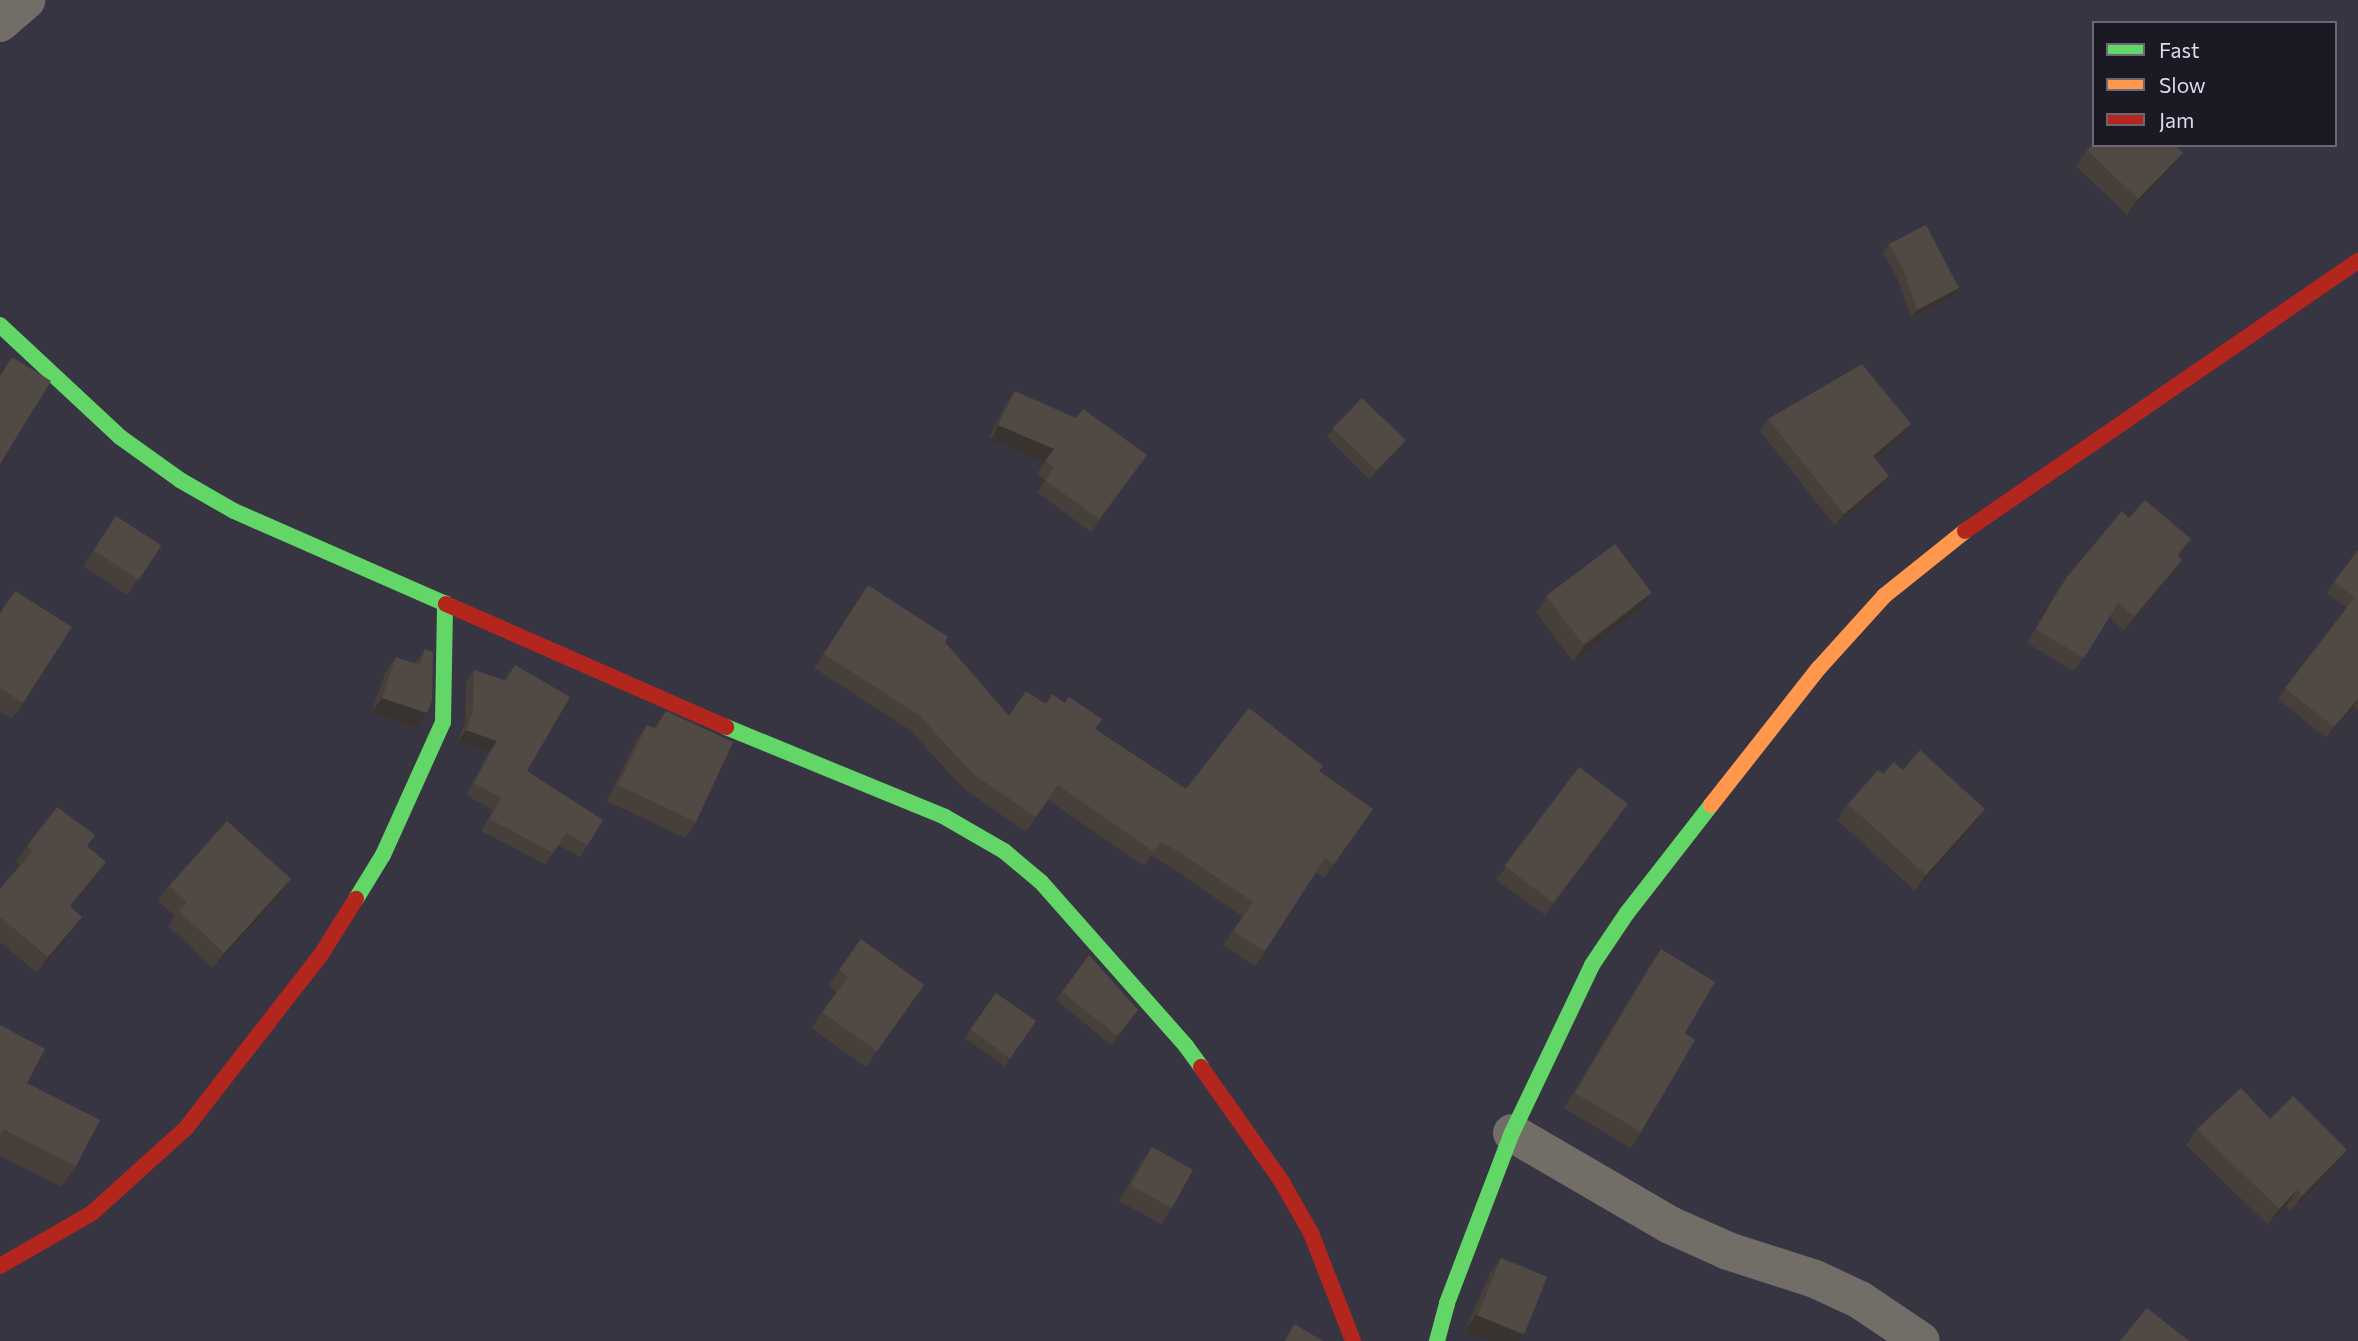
<!DOCTYPE html>
<html>
<head>
<meta charset="utf-8">
<style>
  body { margin:0 }
  #map { position:relative; width:2358px; height:1341px; overflow:hidden; background:#373542; font-family:Commissioner,sans-serif }
  div>[style] { position:absolute }
  .street>* { height:38px; margin:-19px; padding:0 19px; transform-origin:19px; border-radius:19px; background:#736d68 }
  .fast>* { height:16px; margin:-8px; padding:0 8px; transform-origin:8px; border-radius:8px; background:#63d668 }
  .slow>* { height:16px; margin:-8px; padding:0 8px; transform-origin:8px; border-radius:8px; background:#ff974d }
  .jam>* { height:16px; margin:-8px; padding:0 8px; transform-origin:8px; border-radius:8px; background:#b3261e }
  .wall>* { inset:0; background:#463f3a; transform-origin:0 0 }
  .shaded-wall>* { inset:0; background:#39332f; transform-origin:0 0 }
  .building>* { inset:0; background:#514943; transform-origin:0 0 }
  span { translate:-50% -50%; white-space:nowrap; text-align:center; line-height:1.15; -webkit-text-stroke:5px #1b1a24; paint-order:stroke }
  .legend { position:absolute; left:2092px; top:21px; width:245px; height:126px; box-sizing:border-box; background:#1b1a24; border:2px solid #696874; margin:0; padding:9px 12px; list-style:none; font-size:21px; color:#dddceb }
  .legend li { display:flex; align-items:center; gap:14px; height:35px }
  .legend b { width:35px; border:2px solid #696874 }
</style>
</head>
<body>
<div id="map">
  <div class="street">
    <i style="left:0;top:23px;width:35px;rotate:-41deg"></i>
    <i style="left:1512px;top:1133px;width:183px;rotate:30.2deg"></i>
    <i style="left:1670px;top:1225px;width:64px;rotate:24.1deg"></i>
    <i style="left:1728px;top:1251px;width:91px;rotate:17.8deg"></i>
    <i style="left:1815px;top:1279px;width:50px;rotate:25deg"></i>
    <i style="left:1860px;top:1300px;width:73px;rotate:33.9deg"></i>
  </div>
  <div class="fast">
    <i style="left:0;top:325px;width:164px;rotate:43deg"></i>
    <i style="left:120px;top:437px;width:74px;rotate:35.6deg"></i>
    <i style="left:180px;top:480px;width:62px;rotate:29.9deg"></i>
    <i style="left:234px;top:511px;width:232px;rotate:23.7deg"></i>
    <i style="left:726px;top:727px;width:237px;rotate:22.3deg"></i>
    <i style="left:945px;top:817px;width:68px;rotate:30deg"></i>
    <i style="left:1004px;top:851px;width:48px;rotate:40deg"></i>
    <i style="left:1041px;top:882px;width:219px;rotate:48.5deg"></i>
    <i style="left:1186px;top:1046px;width:26px;rotate:54deg"></i>
    <i style="left:356px;top:899px;width:52px;rotate:-58.5deg"></i>
    <i style="left:383px;top:855px;width:146px;rotate:-65.7deg"></i>
    <i style="left:443px;top:722px;width:119px;rotate:-89deg"></i>
    <i style="left:1437px;top:1341px;width:39px;rotate:-75deg"></i>
    <i style="left:1447px;top:1303px;width:182px;rotate:-69.1deg"></i>
    <i style="left:1512px;top:1133px;width:186px;rotate:-64.5deg"></i>
    <i style="left:1592px;top:965px;width:63px;rotate:-56.1deg"></i>
    <i style="left:1627px;top:913px;width:137px;rotate:-52.1deg"></i>
  </div>
  <div class="slow">
    <i style="left:1711px;top:805px;width:174px;rotate:-51.8deg"></i>
    <i style="left:1819px;top:668px;width:97px;rotate:-47.9deg"></i>
    <i style="left:1884px;top:596px;width:104px;rotate:-38.7deg"></i>
  </div>
  <div class="jam">
    <i style="left:1965px;top:531px;width:477px;rotate:-34.5deg"></i>
    <i style="left:446px;top:604px;width:306px;rotate:23.7deg"></i>
    <i style="left:1201px;top:1067px;width:141px;rotate:54.8deg"></i>
    <i style="left:1282px;top:1182px;width:59px;rotate:60.4deg"></i>
    <i style="left:1311px;top:1233px;width:116px;rotate:68.7deg"></i>
    <i style="left:0;top:1266px;width:106px;rotate:-29.9deg"></i>
    <i style="left:92px;top:1213px;width:127px;rotate:-42.1deg"></i>
    <i style="left:186px;top:1128px;width:222px;rotate:-52.1deg"></i>
    <i style="left:322px;top:953px;width:64px;rotate:-57.8deg"></i>
  </div>
  <div class="wall">
    <i style="clip-path:polygon(2087px 150px,2172px 168px,2127px 215px,2076px 166px)"></i>
    <i style="clip-path:polygon(1889px 244px,1959px 288px,1953px 296px,1911px 318px,1898px 280px,1883px 253px)"></i>
    <i style="clip-path:polygon(1015px 391px,1147px 455px,1091px 532px,1037px 492px,1045px 480px,1037px 473px,1045px 462px,989px 438px,1006px 404px)"></i>
    <i style="clip-path:polygon(1768px 419px,1903px 436px,1875px 459px,1881px 488px,1835px 526px,1760px 431px)"></i>
    <i style="clip-path:polygon(1333px 429px,1400px 448px,1370px 480px,1327px 437px)"></i>
    <i style="clip-path:polygon(116px 516px,138px 579px,127px 595px,83px 566px)"></i>
    <i style="clip-path:polygon(2129px 518px,2181px 553px,2178px 556px,2172px 574px,2124px 631px,2109px 617px,2074px 671px,2027px 643px,2057px 591px,2067px 577px)"></i>
    <i style="clip-path:polygon(2358px 550px,2358px 710px,2354px 707px,2326px 738px,2278px 699px,2347px 608px,2326px 593px)"></i>
    <i style="clip-path:polygon(868px 585px,945px 642px,1009px 716px,1046px 703px,1095px 729px,1186px 789px,1319px 771px,1373px 809px,1324px 878px,1316px 872px,1255px 966px,1223px 945px,1243px 917px,1169px 866px,1151px 856px,1144px 866px,1048px 800px,1026px 832px,963px 788px,910px 730px,814px 668px)"></i>
    <i style="clip-path:polygon(15px 591px,23px 703px,12px 719px,0 711px,0 612px)"></i>
    <i style="clip-path:polygon(1547px 597px,1641px 608px,1573px 662px,1536px 613px)"></i>
    <i style="clip-path:polygon(425px 649px,416px 728px,371px 713px,385px 673px,396px 657px,415px 664px)"></i>
    <i style="clip-path:polygon(515px 665px,527px 771px,588px 845px,580px 857px,558px 845px,545px 864px,481px 831px,493px 810px,466px 795px,489px 752px,458px 742px,465px 723px,466px 682px,474px 670px,504px 680px)"></i>
    <i style="clip-path:polygon(666px 711px,696px 822px,685px 838px,607px 801px,636px 741px,647px 725px,654px 728px)"></i>
    <i style="clip-path:polygon(1579px 767px,1619px 817px,1545px 915px,1496px 880px)"></i>
    <i style="clip-path:polygon(1883px 774px,1985px 809px,1974px 825px,1915px 891px,1837px 820px,1848px 804px)"></i>
    <i style="clip-path:polygon(27px 846px,87px 846px,95px 877px,71px 907px,82px 917px,71px 932px,37px 973px,0 942px,0 889px,20px 865px,16px 862px)"></i>
    <i style="clip-path:polygon(169px 886px,280px 895px,213px 968px,168px 926px,175px 916px,158px 901px)"></i>
    <i style="clip-path:polygon(861px 939px,924px 985px,866px 1067px,811px 1028px,837px 992px,828px 986px)"></i>
    <i style="clip-path:polygon(1661px 949px,1641px 1132px,1630px 1148px,1564px 1108px,1650px 965px)"></i>
    <i style="clip-path:polygon(1089px 955px,1138px 1010px,1111px 1045px,1056px 1000px)"></i>
    <i style="left:996px;top:993px;width:49px;height:55px;rotate:35deg"></i>
    <i style="clip-path:polygon(0 1025px,27px 1083px,76px 1166px,62px 1187px,0 1156px)"></i>
    <i style="clip-path:polygon(2270px 1119px,2336px 1165px,2291px 1211px,2286px 1206px,2268px 1225px,2186px 1145px,2197px 1129px)"></i>
    <i style="clip-path:polygon(1152px 1147px,1172px 1208px,1161px 1224px,1119px 1201px,1141px 1163px)"></i>
    <i style="clip-path:polygon(1501px 1258px,1522px 1334px,1518px 1341px,1490px 1341px,1465px 1331px,1490px 1273px)"></i>
  </div>
  <div class="shaded-wall">
    <i style="clip-path:polygon(2183px 153px,2172px 168px,2127px 215px,2138px 199px)"></i>
    <i style="clip-path:polygon(1959px 288px,1953px 296px,1911px 318px,1917px 310px)"></i>
    <i style="clip-path:polygon(1911px 424px,1903px 436px,1864px 468px,1873px 456px)"></i>
    <i style="left:998px;top:425px;width:61px;height:16px;rotate:23deg"></i>
    <i style="clip-path:polygon(1406px 440px,1400px 448px,1370px 480px,1376px 472px)"></i>
    <i style="clip-path:polygon(1889px 476px,1881px 488px,1835px 526px,1844px 514px)"></i>
    <i style="clip-path:polygon(2182px 560px,2172px 574px,2124px 631px,2134px 617px)"></i>
    <i style="clip-path:polygon(1652px 593px,1641px 608px,1573px 662px,1584px 646px)"></i>
    <i style="clip-path:polygon(382px 698px,427px 713px,416px 728px,371px 713px)"></i>
    <i style="clip-path:polygon(2358px 699px,2354px 707px,2326px 738px,2334px 727px)"></i>
    <i style="clip-path:polygon(466px 730px,497px 741px,489px 752px,458px 742px)"></i>
    <i style="clip-path:polygon(1985px 809px,1974px 825px,1915px 891px,1926px 875px)"></i>
    <i style="clip-path:polygon(106px 862px,95px 877px,59px 922px,70px 906px)"></i>
    <i style="clip-path:polygon(291px 879px,280px 895px,213px 968px,224px 953px)"></i>
    <i style="clip-path:polygon(82px 917px,71px 932px,37px 973px,48px 957px)"></i>
    <i style="clip-path:polygon(2347px 1150px,2336px 1165px,2291px 1211px,2302px 1196px)"></i>
    <i style="clip-path:polygon(2297px 1190px,2286px 1206px,2268px 1225px,2279px 1209px)"></i>
    <i style="clip-path:polygon(1476px 1315px,1522px 1334px,1518px 1341px,1490px 1341px,1465px 1331px)"></i>
  </div>
  <div class="building">
    <i style="clip-path:polygon(2094px 143px,2094px 145px,2175px 145px,2183px 153px,2138px 199px,2087px 150px)"></i>
    <i style="clip-path:polygon(1926px 225px,1959px 288px,1917px 310px,1904px 271px,1889px 244px)"></i>
    <i style="clip-path:polygon(12px 357px,51px 381px,0 464px,0 376px)"></i>
    <i style="clip-path:polygon(1862px 364px,1911px 424px,1873px 456px,1889px 476px,1844px 514px,1768px 419px)"></i>
    <i style="clip-path:polygon(1015px 391px,1076px 418px,1083px 409px,1147px 455px,1099px 519px,1045px 480px,1054px 467px,1045px 461px,1054px 449px,998px 425px)"></i>
    <i style="left:1362px;top:398px;width:61px;height:42px;rotate:44deg"></i>
    <i style="clip-path:polygon(2145px 500px,2191px 539px,2177px 555px,2182px 560px,2134px 617px,2118px 603px,2084px 658px,2036px 629px,2067px 577px,2122px 511px,2129px 518px)"></i>
    <i style="left:116px;top:516px;width:54px;height:41px;rotate:33deg"></i>
    <i style="left:1615px;top:544px;width:61px;height:86px;rotate:53deg"></i>
    <i style="clip-path:polygon(2358px 550px,2358px 699px,2334px 727px,2285px 688px,2355px 597px,2334px 582px)"></i>
    <i style="clip-path:polygon(868px 585px,948px 637px,945px 642px,1009px 716px,1026px 691px,1046px 704px,1052px 694px,1065px 703px,1069px 697px,1102px 719px,1095px 729px,1186px 789px,1249px 708px,1323px 766px,1319px 771px,1373px 809px,1334px 864px,1325px 858px,1265px 951px,1233px 931px,1253px 902px,1179px 852px,1161px 842px,1154px 852px,1058px 785px,1036px 817px,973px 774px,920px 716px,824px 654px)"></i>
    <i style="clip-path:polygon(15px 591px,72px 627px,23px 703px,0 688px,0 614px)"></i>
    <i style="clip-path:polygon(425px 649px,433px 652px,432px 701px,427px 713px,382px 698px,396px 657px,420px 665px)"></i>
    <i style="clip-path:polygon(515px 665px,570px 697px,527px 771px,603px 820px,588px 845px,566px 833px,553px 853px,490px 819px,501px 798px,474px 783px,497px 741px,466px 730px,473px 711px,474px 670px,506px 681px)"></i>
    <i style="clip-path:polygon(666px 711px,733px 742px,696px 822px,618px 785px,647px 725px,656px 729px)"></i>
    <i style="clip-path:polygon(1920px 750px,1985px 809px,1926px 875px,1848px 804px,1878px 770px,1883px 774px,1894px 762px,1903px 770px)"></i>
    <i style="left:1579px;top:767px;width:61px;height:124px;rotate:37deg"></i>
    <i style="clip-path:polygon(57px 807px,95px 835px,87px 846px,106px 862px,70px 906px,82px 917px,48px 957px,0 917px,0 889px,33px 851px,27px 846px)"></i>
    <i style="clip-path:polygon(227px 821px,291px 879px,224px 953px,179px 911px,187px 902px,169px 886px)"></i>
    <i style="clip-path:polygon(861px 939px,924px 985px,877px 1051px,822px 1012px,848px 977px,839px 970px)"></i>
    <i style="clip-path:polygon(1661px 949px,1715px 982px,1685px 1033px,1695px 1040px,1641px 1132px,1575px 1093px)"></i>
    <i style="clip-path:polygon(1089px 955px,1138px 1010px,1117px 1036px,1062px 992px)"></i>
    <i style="left:996px;top:993px;width:49px;height:45px;rotate:35deg"></i>
    <i style="clip-path:polygon(0 1025px,45px 1049px,27px 1083px,100px 1120px,76px 1166px,3px 1129px,0 1135px)"></i>
    <i style="clip-path:polygon(2241px 1088px,2270px 1119px,2293px 1096px,2347px 1150px,2302px 1196px,2297px 1190px,2279px 1209px,2197px 1129px)"></i>
    <i style="left:1152px;top:1147px;width:47px;height:44px;rotate:29deg"></i>
    <i style="left:1501px;top:1258px;width:50px;height:62px;rotate:22deg"></i>
    <i style="clip-path:polygon(2147px 1308px,2189px 1341px,2120px 1341px)"></i>
    <i style="clip-path:polygon(1294px 1324px,1323px 1341px,1285px 1341px)"></i>
  </div>
  <ul class="legend">
  <li><b style="height:9px;background:#63d668"></b>Fast</li>
  <li><b style="height:9px;background:#ff974d"></b>Slow</li>
  <li><b style="height:9px;background:#b3261e"></b>Jam</li>
  </ul>
</div>
</body>
</html>
